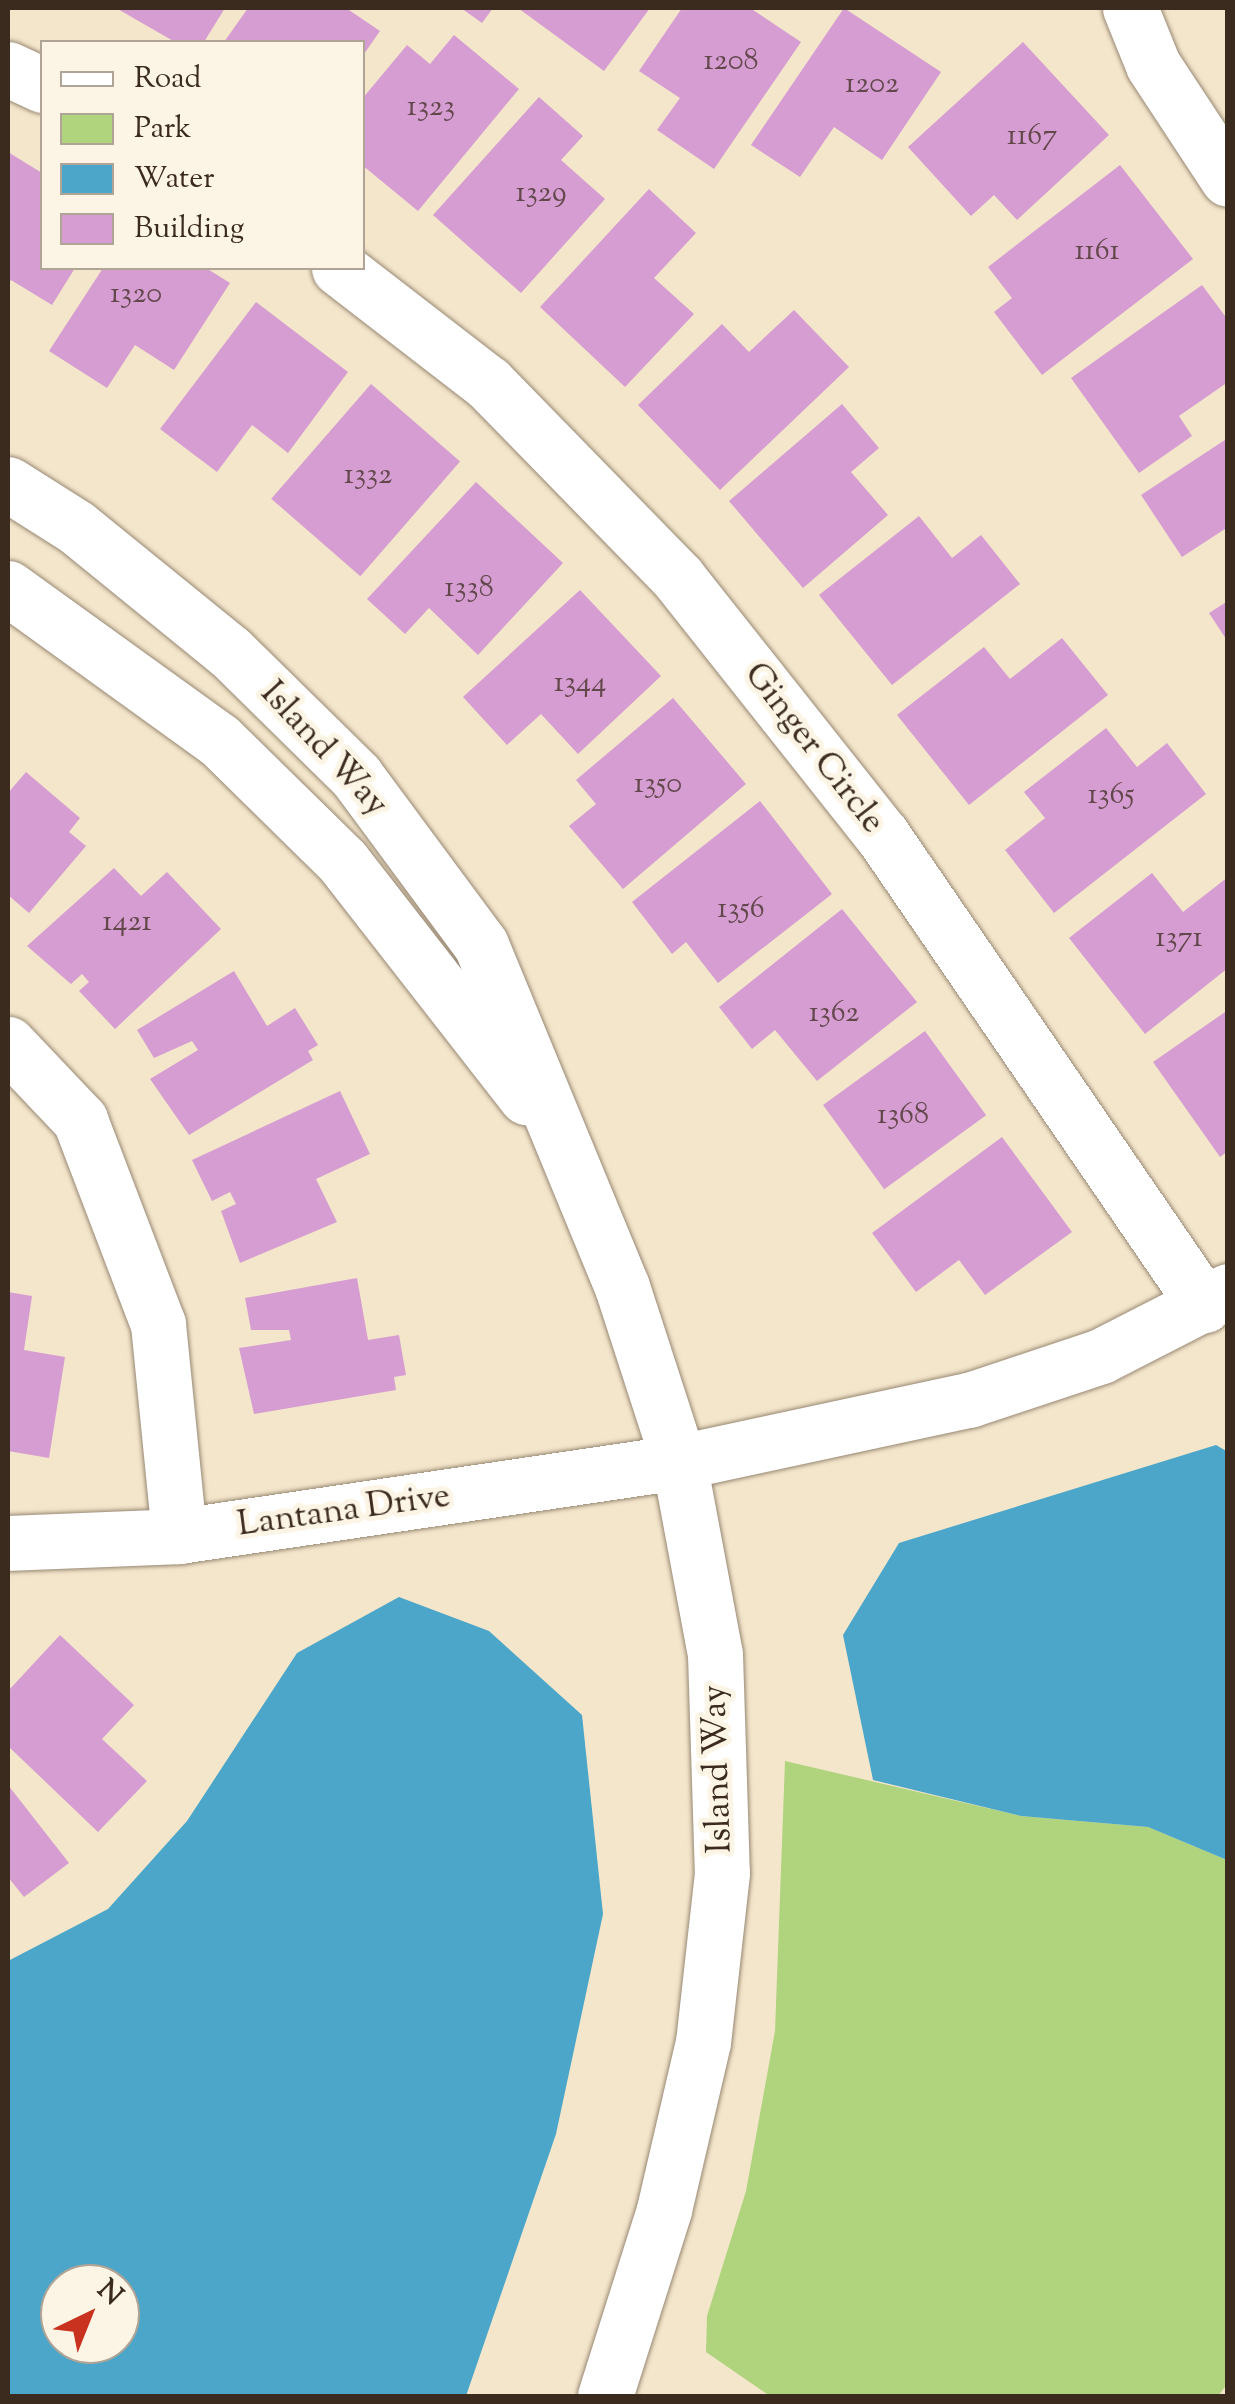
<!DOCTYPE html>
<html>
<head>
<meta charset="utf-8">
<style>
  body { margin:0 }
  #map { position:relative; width:1235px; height:2404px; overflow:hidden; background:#f4e6cb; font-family:"Sorts Mill Goudy",serif }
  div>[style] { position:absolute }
  .green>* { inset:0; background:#afd47d }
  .water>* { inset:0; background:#4ba6c9 }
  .building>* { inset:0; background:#d59dd1; transform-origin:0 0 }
  .roads { filter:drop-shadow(0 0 2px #988874) drop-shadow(0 0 2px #988874) }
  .minor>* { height:55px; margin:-27.5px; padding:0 27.5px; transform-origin:27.5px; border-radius:27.5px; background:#fff }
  span { translate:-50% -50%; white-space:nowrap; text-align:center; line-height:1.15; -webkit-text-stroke:10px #fcf5e5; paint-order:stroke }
  .number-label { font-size:30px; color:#62474b }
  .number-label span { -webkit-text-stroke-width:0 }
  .street-label { font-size:35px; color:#3b2a1e }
  .frame { position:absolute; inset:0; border:10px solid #3b2a1e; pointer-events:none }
  .legend { position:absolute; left:40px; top:40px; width:325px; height:230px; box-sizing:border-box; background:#fcf5e5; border:2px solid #afa495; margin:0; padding:12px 18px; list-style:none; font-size:30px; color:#3b2a1e }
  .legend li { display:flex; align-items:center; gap:20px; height:50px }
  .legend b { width:50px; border:2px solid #afa495 }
  .north { position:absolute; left:40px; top:2264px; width:100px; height:100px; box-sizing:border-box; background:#fcf5e5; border:2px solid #afa495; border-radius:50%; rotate:43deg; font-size:28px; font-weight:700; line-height:40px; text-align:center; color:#3b2a1e }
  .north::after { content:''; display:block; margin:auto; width:35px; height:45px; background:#c8321e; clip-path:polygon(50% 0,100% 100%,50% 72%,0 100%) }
</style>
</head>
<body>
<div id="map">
  <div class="green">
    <i style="clip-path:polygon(785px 1761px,1021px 1816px,1148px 1827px,1227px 1860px,1228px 2383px,1218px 2396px,770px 2396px,706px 2352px,707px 2316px,746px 2191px,775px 2031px)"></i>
  </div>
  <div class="water">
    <i style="clip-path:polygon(1216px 1445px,1228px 1452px,1227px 1860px,1148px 1827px,1021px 1816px,873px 1780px,843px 1635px,899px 1543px)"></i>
    <i style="clip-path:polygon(evenodd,399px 1597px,489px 1631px,582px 1715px,603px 1914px,556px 2134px,466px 2396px,8px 2396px,8px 1961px,108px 1909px,187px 1821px,297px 1653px,399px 1597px,60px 2284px,120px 2284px,120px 2344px,60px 2344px,60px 2284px)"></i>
  </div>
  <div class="building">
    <i style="clip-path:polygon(116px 8px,225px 8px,204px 42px,175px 42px)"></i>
    <i style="clip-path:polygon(248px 8px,346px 8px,380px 31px,362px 57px,362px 42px,224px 42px)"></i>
    <i style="clip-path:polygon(461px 8px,493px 8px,482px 23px)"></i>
    <i style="clip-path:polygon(518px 8px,650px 8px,604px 71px)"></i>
    <i style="clip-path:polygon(682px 8px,750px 8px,801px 42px,714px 169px,657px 130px,680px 98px,639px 71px)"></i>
    <i style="clip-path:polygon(844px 8px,941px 72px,882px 160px,834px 127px,800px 177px,751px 145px)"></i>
    <i style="clip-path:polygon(454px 35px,519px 89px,418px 211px,362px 165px,362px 99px,407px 45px,430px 64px)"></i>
    <i style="clip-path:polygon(1023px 42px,1109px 135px,1017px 220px,994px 195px,971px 216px,908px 147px)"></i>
    <i style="clip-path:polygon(539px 97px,583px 136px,561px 160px,605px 199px,521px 293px,433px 215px)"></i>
    <i style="clip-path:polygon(8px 152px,42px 173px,42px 268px,75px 268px,52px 305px,11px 280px,8px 285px)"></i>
    <i style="clip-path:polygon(1120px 165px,1193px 259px,1042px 375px,994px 312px,1012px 298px,988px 267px)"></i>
    <i style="clip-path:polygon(649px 189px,696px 233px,654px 278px,694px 314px,625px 387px,540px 307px)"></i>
    <i style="clip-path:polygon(103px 268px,206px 268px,230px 283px,174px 370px,135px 345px,107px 388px,49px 351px)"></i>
    <i style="clip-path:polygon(1202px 285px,1228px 320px,1228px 382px,1179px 416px,1192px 436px,1139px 473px,1071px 378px)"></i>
    <i style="clip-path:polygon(256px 302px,348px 372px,288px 453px,252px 425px,217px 472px,160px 429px)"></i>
    <i style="clip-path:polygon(794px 310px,849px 367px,720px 490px,638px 405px,722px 324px,749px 352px)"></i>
    <i style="left:371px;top:384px;width:118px;height:152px;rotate:41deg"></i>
    <i style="clip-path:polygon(842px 404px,879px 448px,851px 472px,888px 515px,803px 588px,729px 501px)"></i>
    <i style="clip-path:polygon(1228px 438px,1228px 527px,1182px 557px,1141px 495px)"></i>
    <i style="clip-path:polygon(476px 482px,563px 563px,478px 655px,429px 608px,405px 634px,367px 599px)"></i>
    <i style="clip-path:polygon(919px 516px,952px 558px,981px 535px,1020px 584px,892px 685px,819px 595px)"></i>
    <i style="clip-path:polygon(580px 590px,661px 676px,578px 754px,541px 714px,507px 745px,463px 697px)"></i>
    <i style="clip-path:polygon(1228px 601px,1228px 642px,1209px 613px)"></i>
    <i style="clip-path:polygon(1062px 638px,1108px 695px,969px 805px,897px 715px,984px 647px,1010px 679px)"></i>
    <i style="clip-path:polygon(673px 698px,746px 784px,623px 889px,569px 826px,596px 804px,576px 780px)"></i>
    <i style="clip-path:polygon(1106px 728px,1137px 767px,1167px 743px,1206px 794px,1054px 913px,1005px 850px,1045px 818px,1024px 792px)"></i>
    <i style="clip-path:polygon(26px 772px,80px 818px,69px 832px,86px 846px,29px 913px,8px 895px,8px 793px)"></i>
    <i style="clip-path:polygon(760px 801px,832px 894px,718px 983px,686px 942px,672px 954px,632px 902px)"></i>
    <i style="clip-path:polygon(114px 868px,141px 896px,167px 872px,221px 929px,115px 1029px,79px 991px,89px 982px,82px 974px,71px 984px,27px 946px)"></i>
    <i style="clip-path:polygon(1152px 873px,1183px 912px,1228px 877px,1228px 968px,1145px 1034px,1069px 938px)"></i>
    <i style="clip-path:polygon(842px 909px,917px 1002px,817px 1081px,775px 1030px,752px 1049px,719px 1007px)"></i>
    <i style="clip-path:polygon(234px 971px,267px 1026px,295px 1008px,318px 1045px,308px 1051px,313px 1060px,189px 1135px,150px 1079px,198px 1050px,192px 1041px,154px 1058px,137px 1030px)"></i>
    <i style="clip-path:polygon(1228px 1010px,1228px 1151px,1220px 1157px,1153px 1062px)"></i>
    <i style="left:925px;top:1031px;width:104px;height:126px;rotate:54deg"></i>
    <i style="clip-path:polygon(340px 1091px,370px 1154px,316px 1179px,337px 1222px,240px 1263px,221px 1211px,236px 1204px,230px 1192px,212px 1201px,192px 1160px)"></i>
    <i style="clip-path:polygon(1002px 1137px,1072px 1232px,985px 1295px,959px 1260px,916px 1292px,872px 1233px)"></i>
    <i style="clip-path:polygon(357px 1278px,368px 1340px,399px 1335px,406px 1375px,394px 1377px,396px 1390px,254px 1414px,239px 1348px,291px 1340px,289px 1330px,251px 1330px,245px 1298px)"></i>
    <i style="clip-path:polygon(8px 1292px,32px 1296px,24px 1350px,65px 1357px,49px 1458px,8px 1451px)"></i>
    <i style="clip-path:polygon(60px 1635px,134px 1705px,102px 1739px,147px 1781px,98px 1832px,8px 1746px,8px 1691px)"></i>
    <i style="clip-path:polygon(8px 1785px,69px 1863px,24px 1897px,8px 1877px)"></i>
  </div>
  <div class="roads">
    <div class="minor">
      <i style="left:1130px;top:8px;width:61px;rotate:68deg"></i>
      <i style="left:1153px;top:65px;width:136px;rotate:56.7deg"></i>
      <i style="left:8px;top:69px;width:38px;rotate:25deg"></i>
      <i style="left:339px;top:268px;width:188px;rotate:37.7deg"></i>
      <i style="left:488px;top:383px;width:272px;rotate:45.7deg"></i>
      <i style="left:678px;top:578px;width:328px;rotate:51.6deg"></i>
      <i style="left:882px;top:835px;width:570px;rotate:55.58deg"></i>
      <i style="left:8px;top:484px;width:80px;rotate:32.3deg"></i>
      <i style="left:76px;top:527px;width:198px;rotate:39.1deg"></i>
      <i style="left:230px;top:652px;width:177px;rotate:44.5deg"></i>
      <i style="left:356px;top:776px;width:210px;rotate:53.5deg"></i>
      <i style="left:481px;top:945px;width:370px;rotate:67.6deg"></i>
      <i style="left:622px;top:1287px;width:184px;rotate:72deg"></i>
      <i style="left:679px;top:1462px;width:195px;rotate:79.4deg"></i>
      <i style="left:715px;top:1654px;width:219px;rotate:88.2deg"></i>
      <i style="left:722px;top:1873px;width:170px;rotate:96.4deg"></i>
      <i style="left:703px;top:2042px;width:172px;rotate:103.1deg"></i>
      <i style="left:664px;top:2210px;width:195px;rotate:107.6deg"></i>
      <i style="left:8px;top:588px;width:260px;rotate:35.8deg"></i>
      <i style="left:219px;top:740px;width:174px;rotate:44.5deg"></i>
      <i style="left:343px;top:862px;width:298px;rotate:52.1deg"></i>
      <i style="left:8px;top:1044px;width:105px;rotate:46.5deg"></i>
      <i style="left:80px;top:1120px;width:218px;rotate:69.1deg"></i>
      <i style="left:158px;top:1324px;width:213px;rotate:84.3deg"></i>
      <i style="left:8px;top:1543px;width:171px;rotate:-2.3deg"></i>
      <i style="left:179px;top:1536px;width:505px;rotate:-8.42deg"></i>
      <i style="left:679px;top:1462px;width:297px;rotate:-12.1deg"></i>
      <i style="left:969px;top:1400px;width:139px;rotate:-18.4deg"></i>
      <i style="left:1101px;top:1356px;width:143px;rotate:-27.1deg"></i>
    </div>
  </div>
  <div class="number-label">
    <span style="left:731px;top:62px">1208</span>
    <span style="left:872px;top:85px">1202</span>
    <span style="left:431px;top:108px">1323</span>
    <span style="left:1032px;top:137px">1167</span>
    <span style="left:541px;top:194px">1329</span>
    <span style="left:1097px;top:252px">1161</span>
    <span style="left:136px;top:295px">1320</span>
    <span style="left:368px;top:476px">1332</span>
    <span style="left:469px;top:589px">1338</span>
    <span style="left:580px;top:684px">1344</span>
    <span style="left:658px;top:785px">1350</span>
    <span style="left:1111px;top:796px">1365</span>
    <span style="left:741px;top:910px">1356</span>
    <span style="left:127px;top:923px">1421</span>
    <span style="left:1179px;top:939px">1371</span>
    <span style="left:834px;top:1014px">1362</span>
    <span style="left:903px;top:1116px">1368</span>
  </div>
  <div class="street-label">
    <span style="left:813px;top:749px;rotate:52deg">Ginger Circle</span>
    <span style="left:323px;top:750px;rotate:47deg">Island Way</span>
    <span style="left:344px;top:1512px;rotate:-8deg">Lantana Drive</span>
    <span style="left:719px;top:1769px;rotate:-92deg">Island Way</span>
  </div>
  <div class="frame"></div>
  <ul class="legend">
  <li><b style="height:12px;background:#fff"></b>Road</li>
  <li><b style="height:28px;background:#afd47d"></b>Park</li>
  <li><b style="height:28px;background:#4ba6c9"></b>Water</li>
  <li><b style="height:28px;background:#d59dd1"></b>Building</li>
  </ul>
  <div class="north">N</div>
</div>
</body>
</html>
